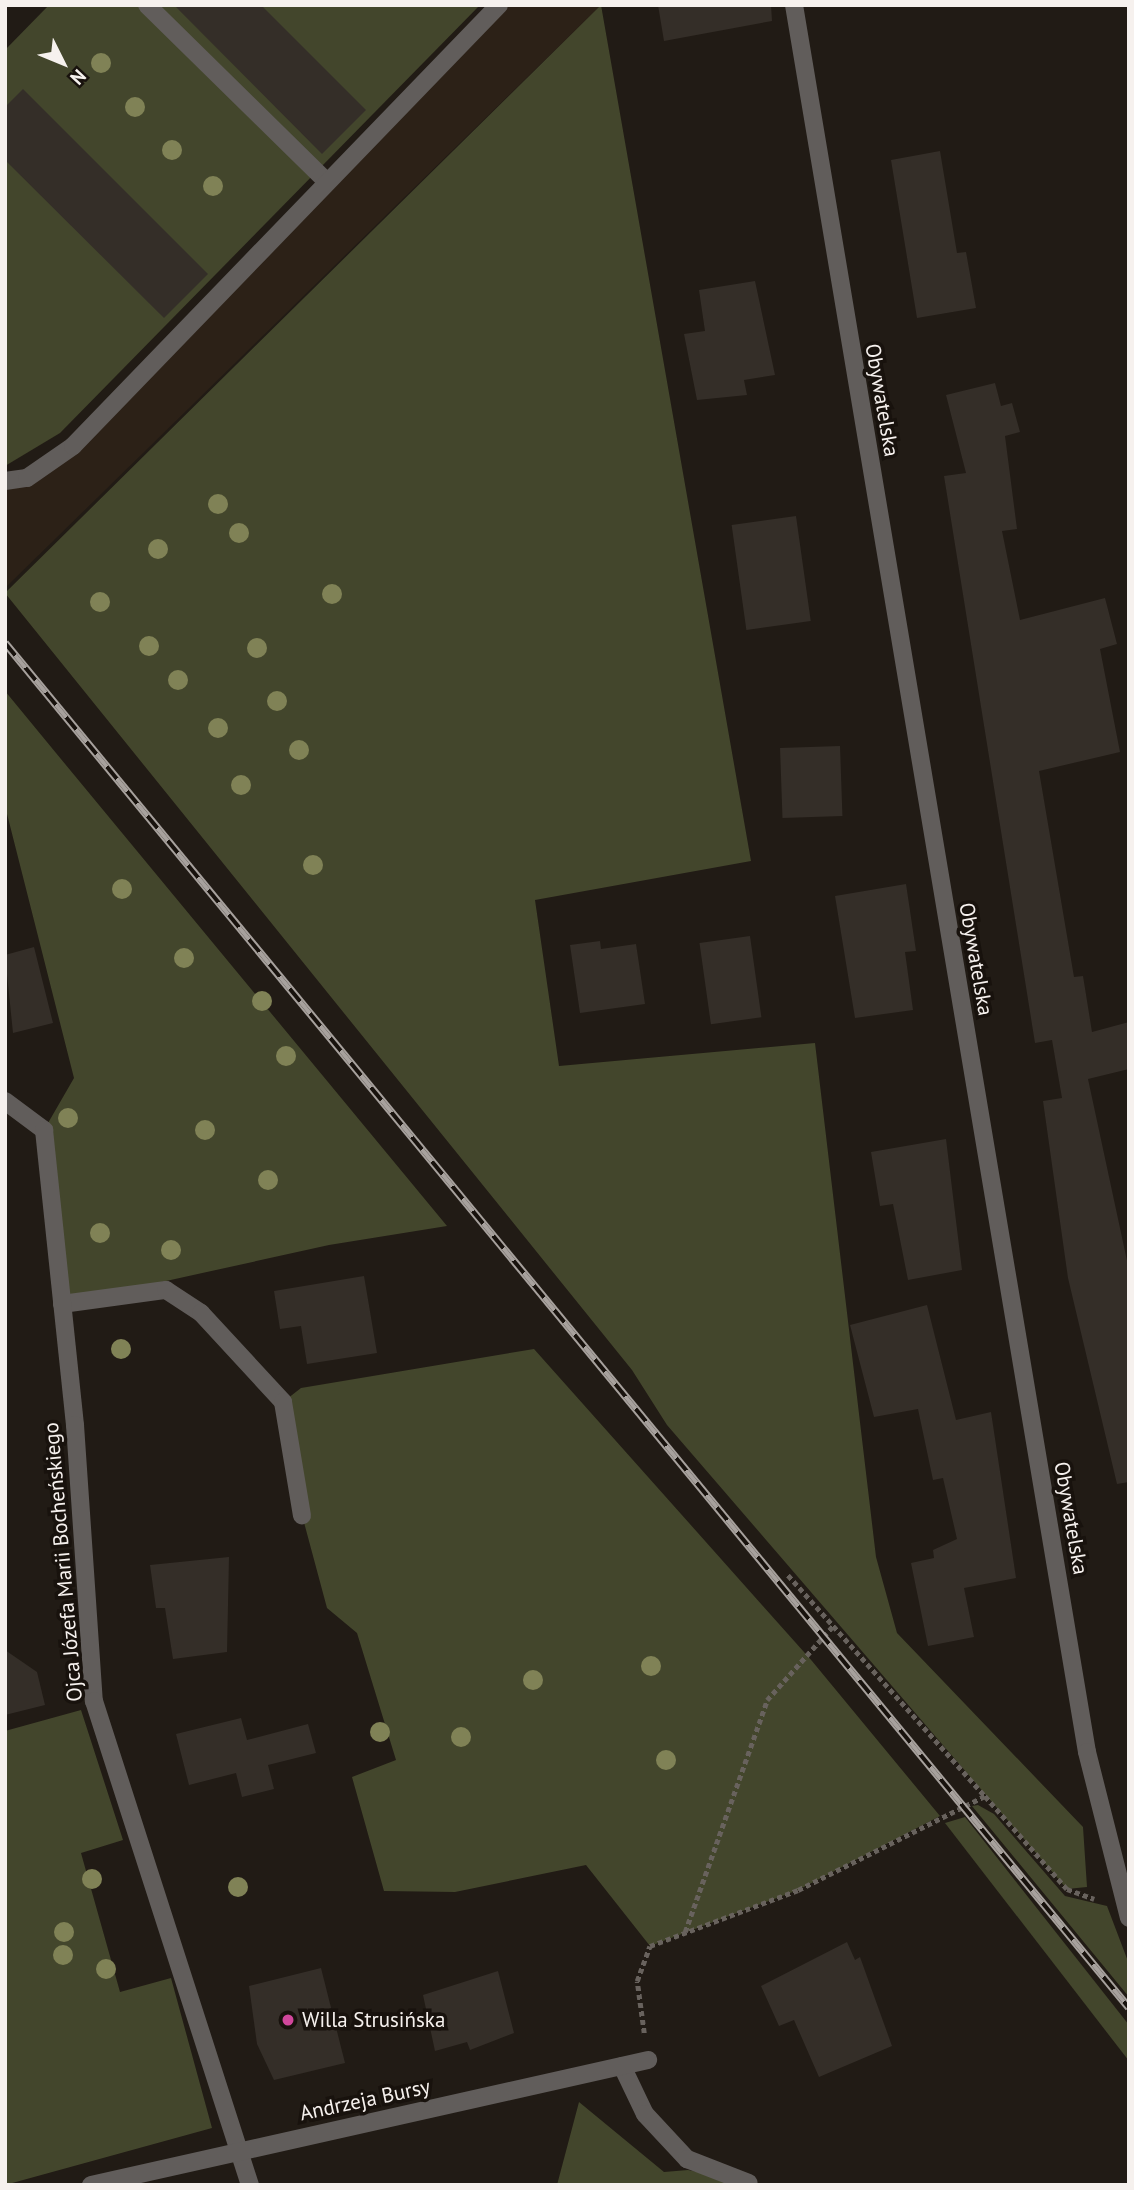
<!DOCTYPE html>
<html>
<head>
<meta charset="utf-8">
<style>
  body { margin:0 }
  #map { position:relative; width:1134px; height:2190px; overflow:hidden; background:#211b15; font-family:"PT Sans",sans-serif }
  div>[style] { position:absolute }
  .built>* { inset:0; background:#2c2117 }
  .green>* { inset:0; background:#43462c }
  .building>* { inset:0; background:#342e28; transform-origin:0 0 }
  .path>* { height:4.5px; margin-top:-2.25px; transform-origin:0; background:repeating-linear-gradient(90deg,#68625d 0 5px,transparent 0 8.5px) }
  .service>* { height:18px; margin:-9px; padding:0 9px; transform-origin:9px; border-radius:9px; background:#615d5b }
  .minor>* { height:18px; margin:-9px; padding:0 9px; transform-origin:9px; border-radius:9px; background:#615d5b }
  .rail>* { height:8px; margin-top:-4px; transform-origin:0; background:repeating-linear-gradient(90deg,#18120d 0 16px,#a7a19d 0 32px); box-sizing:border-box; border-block:2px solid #a7a19d }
  .trees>* { width:20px; height:20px; margin:-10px; border-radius:50%; background:#808256 }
  .dots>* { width:19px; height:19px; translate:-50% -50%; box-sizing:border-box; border:4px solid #18120d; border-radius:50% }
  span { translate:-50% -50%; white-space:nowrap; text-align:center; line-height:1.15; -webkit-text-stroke:7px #18120d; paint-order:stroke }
  .street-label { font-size:21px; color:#f6f1ee }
  .poi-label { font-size:21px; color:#f6f1ee }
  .left { translate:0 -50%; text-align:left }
  .frame { position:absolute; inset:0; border:7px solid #f6f1ee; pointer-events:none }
  .north { position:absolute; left:28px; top:28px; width:70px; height:70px; -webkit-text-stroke:5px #18120d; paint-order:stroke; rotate:133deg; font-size:19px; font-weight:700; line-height:28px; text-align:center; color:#f6f1ee }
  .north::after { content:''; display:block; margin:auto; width:24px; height:32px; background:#f6f1ee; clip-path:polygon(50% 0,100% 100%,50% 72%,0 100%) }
</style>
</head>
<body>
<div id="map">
  <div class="built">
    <i style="clip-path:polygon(499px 5px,601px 5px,5px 588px,5px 483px,74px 446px)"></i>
  </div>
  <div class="green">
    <i style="clip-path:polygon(49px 5px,480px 5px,60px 433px,5px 466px,5px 50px)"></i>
    <i style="clip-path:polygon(601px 5px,751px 861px,535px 900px,559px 1066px,815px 1043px,876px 1557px,897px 1633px,1083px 1827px,1087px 1887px,1067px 1889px,667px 1425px,632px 1370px,5px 593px)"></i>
    <i style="clip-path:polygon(5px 691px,56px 753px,447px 1226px,329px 1245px,62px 1304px,44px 1130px,74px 1078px,5px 806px)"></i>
    <i style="clip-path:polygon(534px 1349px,812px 1661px,940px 1816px,798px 1890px,650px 1946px,586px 1865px,455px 1892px,384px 1891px,352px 1777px,396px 1760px,357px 1633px,327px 1608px,302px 1515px,283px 1402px,301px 1388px)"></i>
    <i style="clip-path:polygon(81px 1710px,123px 1840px,81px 1853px,120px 1992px,171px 1978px,212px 2128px,5px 2185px,5px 1731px)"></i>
    <i style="clip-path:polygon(978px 1805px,994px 1814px,1065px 1896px,1107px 1906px,1129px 1964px,1129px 1997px,972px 1806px)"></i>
    <i style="clip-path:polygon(965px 1817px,1129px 2025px,1129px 2061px,945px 1823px)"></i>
    <i style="clip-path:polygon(579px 2102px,664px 2172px,688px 2170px,749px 2183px,557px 2185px)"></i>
  </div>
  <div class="building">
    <i style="clip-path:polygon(174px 5px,261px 5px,366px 110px,322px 154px)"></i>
    <i style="clip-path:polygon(658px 5px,771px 5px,772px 21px,664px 41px)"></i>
    <i style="clip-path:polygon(23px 89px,208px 274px,164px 318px,5px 160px,5px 107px)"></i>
    <i style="clip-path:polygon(940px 151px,957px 253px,966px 252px,976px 308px,917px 318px,891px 160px)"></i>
    <i style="clip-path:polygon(755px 281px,775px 375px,744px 380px,747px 395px,697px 400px,684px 334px,705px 331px,699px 290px)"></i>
    <i style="clip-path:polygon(995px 383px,1001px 406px,1012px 403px,1020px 432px,1005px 436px,1017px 529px,1002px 531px,1020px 620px,1105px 598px,1117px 644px,1100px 649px,1120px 752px,1039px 771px,1074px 977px,1083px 976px,1092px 1032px,1129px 1022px,1129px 1069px,1088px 1079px,1129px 1270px,1129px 1482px,1117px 1484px,1068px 1278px,1043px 1101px,1062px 1098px,1052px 1040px,1035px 1043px,944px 476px,966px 473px,946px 395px)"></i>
    <i style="left:796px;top:516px;width:106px;height:65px;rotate:82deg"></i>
    <i style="left:840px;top:746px;width:70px;height:60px;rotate:88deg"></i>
    <i style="clip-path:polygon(906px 884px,916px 951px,905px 952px,913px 1010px,855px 1018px,835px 896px)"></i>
    <i style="left:750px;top:936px;width:82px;height:51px;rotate:82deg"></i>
    <i style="clip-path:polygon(600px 941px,601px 949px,636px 944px,645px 1004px,580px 1013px,570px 945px)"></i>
    <i style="clip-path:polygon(34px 947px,53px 1023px,13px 1033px,5px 955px)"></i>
    <i style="clip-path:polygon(946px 1139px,962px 1270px,908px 1280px,893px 1204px,880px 1206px,871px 1152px)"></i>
    <i style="clip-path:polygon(364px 1276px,377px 1353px,307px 1364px,301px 1326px,280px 1329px,274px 1291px)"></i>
    <i style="clip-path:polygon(927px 1305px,956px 1420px,991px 1412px,1016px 1578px,964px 1588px,974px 1637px,928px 1646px,911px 1563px,934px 1558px,933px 1550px,957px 1539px,943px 1478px,933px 1480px,918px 1409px,874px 1417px,850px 1325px)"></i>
    <i style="clip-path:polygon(229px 1557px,227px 1652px,173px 1659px,165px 1608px,156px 1608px,150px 1565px)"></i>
    <i style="clip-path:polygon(5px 1650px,37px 1672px,45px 1705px,5px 1715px)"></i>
    <i style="clip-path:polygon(241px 1718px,247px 1740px,308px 1724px,316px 1753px,268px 1765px,274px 1789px,242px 1797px,236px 1773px,189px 1785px,176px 1734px)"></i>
    <i style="clip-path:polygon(847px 1942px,855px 1960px,860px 1957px,892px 2046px,819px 2077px,794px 2020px,779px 2026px,761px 1986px)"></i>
    <i style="clip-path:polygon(321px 1968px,345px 2063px,274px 2080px,257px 2044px,249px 1986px)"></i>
    <i style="clip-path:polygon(498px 1971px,514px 2033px,470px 2050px,467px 2042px,435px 2051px,423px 1995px)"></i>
  </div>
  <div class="path">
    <i style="left:788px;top:1575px;width:296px;rotate:48.3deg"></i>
    <i style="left:685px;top:1932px;width:246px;rotate:-70.5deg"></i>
    <i style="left:767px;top:1700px;width:99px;rotate:-48.3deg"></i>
    <i style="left:644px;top:2033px;width:52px;rotate:-97.7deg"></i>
    <i style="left:637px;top:1981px;width:37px;rotate:-70deg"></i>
    <i style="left:650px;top:1946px;width:158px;rotate:-20.7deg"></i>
    <i style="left:798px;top:1890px;width:209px;rotate:-26.7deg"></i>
    <i style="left:985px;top:1796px;width:124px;rotate:48.6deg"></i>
    <i style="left:1067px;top:1889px;width:29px;rotate:20deg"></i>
  </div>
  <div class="service">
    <i style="left:147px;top:5px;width:252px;rotate:44.5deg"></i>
    <i style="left:5px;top:481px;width:22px;rotate:-8deg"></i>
    <i style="left:27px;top:478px;width:56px;rotate:-34.8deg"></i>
    <i style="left:73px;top:446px;width:613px;rotate:-45.99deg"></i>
    <i style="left:62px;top:1304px;width:105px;rotate:-7.7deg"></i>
    <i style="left:166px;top:1290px;width:42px;rotate:33.3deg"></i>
    <i style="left:201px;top:1313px;width:121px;rotate:47.3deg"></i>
    <i style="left:283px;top:1402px;width:115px;rotate:80.5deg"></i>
  </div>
  <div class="minor">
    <i style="left:794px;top:5px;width:1771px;rotate:80.48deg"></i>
    <i style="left:1087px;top:1752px;width:171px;rotate:75.8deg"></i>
    <i style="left:5px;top:1101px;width:49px;rotate:36.6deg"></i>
    <i style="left:44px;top:1130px;width:297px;rotate:84deg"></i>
    <i style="left:75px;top:1425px;width:277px;rotate:86.1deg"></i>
    <i style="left:94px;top:1701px;width:509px;rotate:72.14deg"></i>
    <i style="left:622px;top:2066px;width:53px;rotate:64.4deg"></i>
    <i style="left:645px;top:2114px;width:62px;rotate:47deg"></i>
    <i style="left:687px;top:2159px;width:66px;rotate:21.2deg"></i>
    <i style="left:91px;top:2185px;width:571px;rotate:-12.65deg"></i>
  </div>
  <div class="rail">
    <i style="left:5px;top:643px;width:1768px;rotate:50.53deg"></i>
  </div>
  <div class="trees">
    <i style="left:101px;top:63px"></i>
    <i style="left:135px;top:107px"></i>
    <i style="left:172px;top:150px"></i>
    <i style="left:213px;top:186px"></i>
    <i style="left:218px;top:504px"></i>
    <i style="left:239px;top:533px"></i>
    <i style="left:158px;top:549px"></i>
    <i style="left:332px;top:594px"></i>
    <i style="left:100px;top:602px"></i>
    <i style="left:149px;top:646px"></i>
    <i style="left:257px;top:648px"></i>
    <i style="left:178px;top:680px"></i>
    <i style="left:277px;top:701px"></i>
    <i style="left:218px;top:728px"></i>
    <i style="left:299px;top:750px"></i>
    <i style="left:241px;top:785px"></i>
    <i style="left:313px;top:865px"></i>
    <i style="left:122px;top:889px"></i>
    <i style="left:184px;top:958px"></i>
    <i style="left:262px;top:1001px"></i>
    <i style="left:286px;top:1056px"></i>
    <i style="left:68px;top:1118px"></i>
    <i style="left:205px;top:1130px"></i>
    <i style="left:268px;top:1180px"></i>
    <i style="left:100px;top:1233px"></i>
    <i style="left:171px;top:1250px"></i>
    <i style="left:121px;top:1349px"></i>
    <i style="left:651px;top:1666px"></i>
    <i style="left:533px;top:1680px"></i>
    <i style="left:380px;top:1732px"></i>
    <i style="left:461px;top:1737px"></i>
    <i style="left:666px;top:1760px"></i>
    <i style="left:92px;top:1879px"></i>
    <i style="left:238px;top:1887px"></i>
    <i style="left:64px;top:1932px"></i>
    <i style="left:63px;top:1955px"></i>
    <i style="left:106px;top:1969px"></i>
  </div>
  <div class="dots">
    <i style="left:288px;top:2020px;background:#d1479c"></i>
  </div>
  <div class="street-label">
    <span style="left:882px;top:400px;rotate:80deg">Obywatelska</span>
    <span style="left:976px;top:959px;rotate:80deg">Obywatelska</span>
    <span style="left:1071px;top:1518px;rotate:80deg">Obywatelska</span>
    <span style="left:63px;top:1562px;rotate:-95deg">Ojca Józefa Marii Bocheńskiego</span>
    <span style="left:365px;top:2100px;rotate:-12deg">Andrzeja Bursy</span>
  </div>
  <div class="poi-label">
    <span class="left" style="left:302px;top:2020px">Willa Strusińska</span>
  </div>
  <div class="frame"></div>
  <div class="north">N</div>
</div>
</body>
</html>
